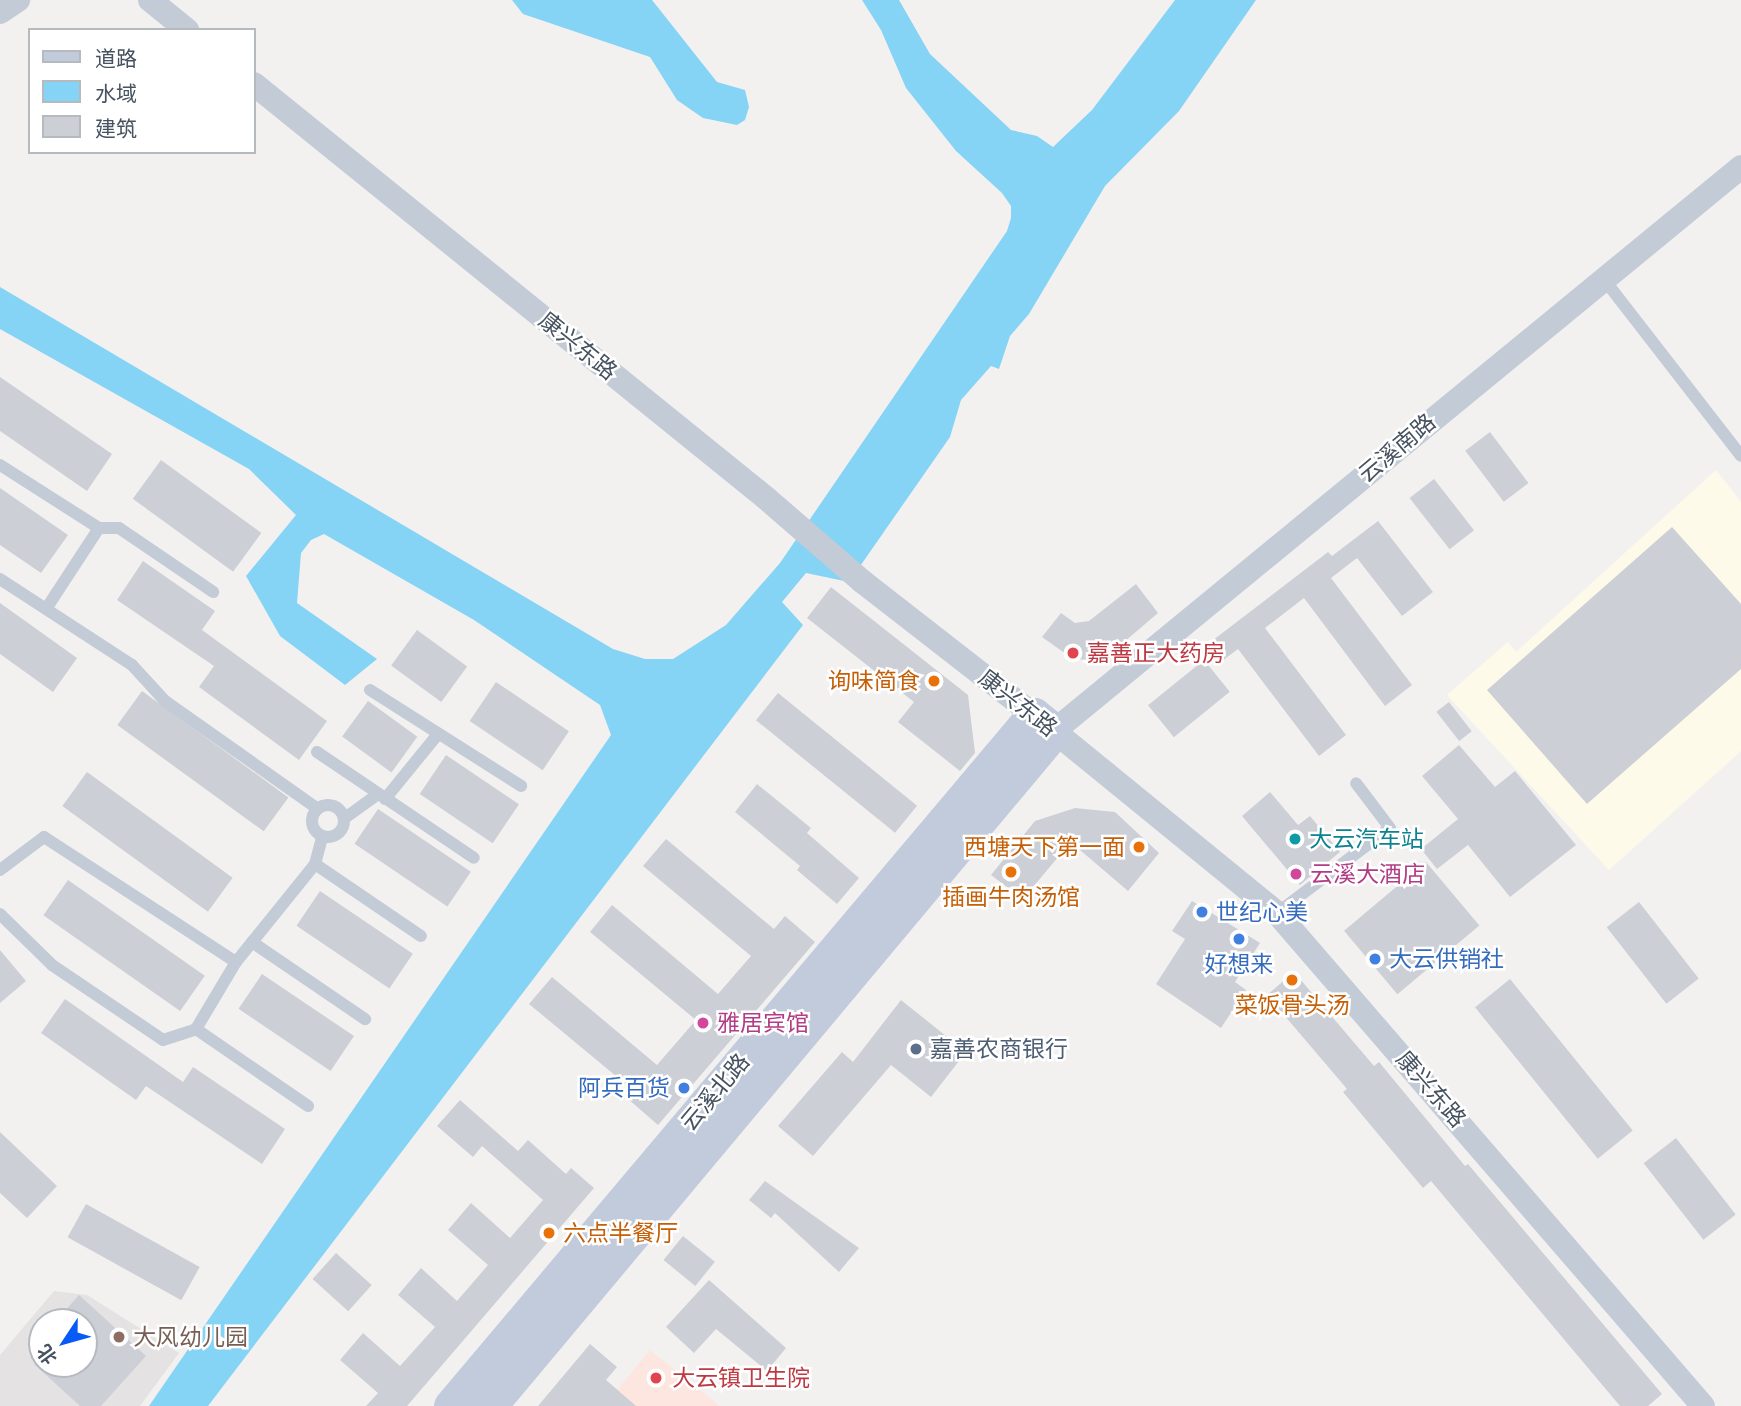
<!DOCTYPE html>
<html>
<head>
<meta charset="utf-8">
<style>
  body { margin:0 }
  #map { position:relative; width:1741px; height:1406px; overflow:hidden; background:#f3f1f0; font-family:Cabin,"Noto Sans SC",sans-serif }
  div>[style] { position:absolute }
  .commercial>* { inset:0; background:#fefaea }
  .education>* { inset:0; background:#e4e2e2 }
  .medical>* { inset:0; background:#fde5e0 }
  .water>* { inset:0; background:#85d3f5 }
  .building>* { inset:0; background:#cccfd6; transform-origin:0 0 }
  .lane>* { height:12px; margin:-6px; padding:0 6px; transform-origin:6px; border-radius:6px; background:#c3cbd6 }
  .lane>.ring { margin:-6px; padding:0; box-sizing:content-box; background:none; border:12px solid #c3cbd6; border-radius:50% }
  .street>* { height:24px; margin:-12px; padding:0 12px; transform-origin:12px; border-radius:12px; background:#c3cbd6 }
  .secondary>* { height:35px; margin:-17.5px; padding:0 17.5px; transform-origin:17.5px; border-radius:17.5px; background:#c2cbdb }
  .dots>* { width:19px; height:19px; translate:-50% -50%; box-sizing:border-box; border:4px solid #fff; border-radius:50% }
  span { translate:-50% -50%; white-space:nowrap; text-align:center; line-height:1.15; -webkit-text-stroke:5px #fff; paint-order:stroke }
  .street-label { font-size:23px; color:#465260 }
  .health-label { font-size:23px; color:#be3a42 }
  .left { translate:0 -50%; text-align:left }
  .food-label { font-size:23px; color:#c56008 }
  .right { translate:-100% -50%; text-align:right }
  .culture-label { font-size:23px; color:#0d838f }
  .hotel-label { font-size:23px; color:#b23c85 }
  .shop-label { font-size:23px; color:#366cbe }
  .service-label { font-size:23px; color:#4e5e75 }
  .education-label { font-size:23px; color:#785e54 }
  .legend { position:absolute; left:28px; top:28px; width:228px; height:126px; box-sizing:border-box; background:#fff; border:2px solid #b5babf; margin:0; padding:9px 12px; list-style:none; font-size:21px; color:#465260 }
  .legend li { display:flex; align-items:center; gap:14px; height:35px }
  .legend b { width:35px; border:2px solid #b5babf }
  .north { position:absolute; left:28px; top:1308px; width:70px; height:70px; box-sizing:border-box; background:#fff; border:2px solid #b5babf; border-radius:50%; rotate:234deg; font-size:19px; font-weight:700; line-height:28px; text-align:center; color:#465260 }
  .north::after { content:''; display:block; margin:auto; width:24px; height:32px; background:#085af6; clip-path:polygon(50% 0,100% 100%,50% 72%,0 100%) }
</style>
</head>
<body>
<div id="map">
  <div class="commercial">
    <i style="clip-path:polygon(1716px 470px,1741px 502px,1741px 751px,1609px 870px,1447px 695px,1508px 642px,1516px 652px)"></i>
  </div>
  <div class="education">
    <i style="clip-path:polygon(evenodd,54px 1291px,87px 1295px,179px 1353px,140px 1406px,0 1406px,0 1355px,54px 1291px,42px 1322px,84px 1322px,84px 1364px,42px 1364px,42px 1322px)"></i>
  </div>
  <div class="medical">
    <i style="clip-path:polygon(650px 1350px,720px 1406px,604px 1406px)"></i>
  </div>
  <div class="water">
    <i style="clip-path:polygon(512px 0,652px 0,717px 82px,745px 90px,749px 107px,745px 120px,737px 125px,703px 118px,677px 100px,650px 57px,523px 14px)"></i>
    <i style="clip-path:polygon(862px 0,899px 0,930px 54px,1011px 130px,1037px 136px,1053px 147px,1092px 110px,1175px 0,1256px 0,1179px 111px,1105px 186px,1029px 314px,1010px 336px,999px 369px,991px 366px,961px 400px,950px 437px,849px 582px,806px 573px,782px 602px,803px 625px,208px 1406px,149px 1406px,611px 735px,600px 705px,474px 620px,324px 534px,311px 540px,301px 553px,297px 603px,377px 659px,345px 685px,280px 636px,246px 576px,296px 515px,249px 469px,0 329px,0 287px,613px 649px,645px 659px,673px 659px,726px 625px,780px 563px,1007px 231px,1011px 218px,1011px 206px,1002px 193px,956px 151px,906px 88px,881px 30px)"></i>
  </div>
  <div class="building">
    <i style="clip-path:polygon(0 377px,112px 454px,87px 491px,0 431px)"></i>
    <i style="left:1490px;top:432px;width:64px;height:31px;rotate:53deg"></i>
    <i style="left:161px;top:460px;width:124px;height:48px;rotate:36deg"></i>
    <i style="left:1434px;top:479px;width:65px;height:31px;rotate:52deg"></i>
    <i style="clip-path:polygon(0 488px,68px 535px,41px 573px,0 545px)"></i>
    <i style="clip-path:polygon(1378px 521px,1433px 592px,1402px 616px,1357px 558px,1331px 578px,1412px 685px,1385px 706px,1304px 598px,1265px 628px,1346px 735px,1319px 756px,1238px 649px,1218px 664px,1204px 647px,1328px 552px,1332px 556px)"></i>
    <i style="clip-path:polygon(1672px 527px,1741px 604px,1741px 669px,1587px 804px,1487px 690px)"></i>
    <i style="clip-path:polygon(143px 561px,215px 611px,202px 630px,327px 721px,299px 760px,199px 687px,214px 666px,117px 600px)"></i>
    <i style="clip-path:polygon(1136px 584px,1158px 613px,1110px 654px,1092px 660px,1073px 659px,1042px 637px,1061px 613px,1075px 623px,1089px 621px)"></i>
    <i style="clip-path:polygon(831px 587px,968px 695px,975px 753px,960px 771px,898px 722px,914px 702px,807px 618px)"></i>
    <i style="clip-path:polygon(0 603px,77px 658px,53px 692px,0 654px)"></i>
    <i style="left:417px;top:630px;width:62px;height:44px;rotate:36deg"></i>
    <i style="left:1204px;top:660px;width:41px;height:72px;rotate:51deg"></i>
    <i style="left:496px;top:682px;width:88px;height:47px;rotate:34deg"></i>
    <i style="left:142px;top:691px;width:181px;height:42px;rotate:36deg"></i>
    <i style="left:778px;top:693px;width:179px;height:35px;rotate:39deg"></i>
    <i style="left:368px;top:701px;width:61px;height:44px;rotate:36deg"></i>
    <i style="left:1449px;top:702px;width:37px;height:16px;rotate:52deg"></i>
    <i style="clip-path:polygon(1459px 745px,1495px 787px,1515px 771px,1576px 845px,1510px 897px,1468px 845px,1437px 869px,1421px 849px,1458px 819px,1422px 776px)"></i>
    <i style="left:446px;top:755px;width:88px;height:47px;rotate:34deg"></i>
    <i style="left:87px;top:772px;width:180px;height:42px;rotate:36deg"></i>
    <i style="clip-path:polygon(757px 784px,811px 828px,807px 833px,859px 878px,837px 904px,797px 870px,800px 866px,735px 812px)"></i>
    <i style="clip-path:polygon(1270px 792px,1298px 825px,1310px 816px,1340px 852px,1300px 885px,1242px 816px)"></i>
    <i style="clip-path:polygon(1075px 808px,1115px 812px,1159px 853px,1128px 891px,1080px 850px,1064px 850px,1023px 899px,991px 875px,1035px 821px)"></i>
    <i style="left:378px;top:809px;width:112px;height:42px;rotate:34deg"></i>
    <i style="clip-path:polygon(666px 839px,774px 929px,785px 916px,815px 942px,658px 1125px,628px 1099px,634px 1091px,529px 1004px,552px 977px,657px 1065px,696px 1020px,590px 932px,612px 905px,718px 994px,751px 956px,643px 866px)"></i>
    <i style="left:1426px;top:862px;width:83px;height:107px;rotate:50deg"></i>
    <i style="left:68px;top:880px;width:167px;height:43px;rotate:35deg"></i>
    <i style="left:320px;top:891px;width:112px;height:42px;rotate:34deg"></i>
    <i style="clip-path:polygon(1192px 901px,1260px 943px,1235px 982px,1246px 990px,1221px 1028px,1156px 984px,1185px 939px,1172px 931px)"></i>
    <i style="left:1639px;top:902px;width:97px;height:41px;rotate:52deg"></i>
    <i style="clip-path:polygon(0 950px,26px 981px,0 1003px)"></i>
    <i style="clip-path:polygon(1294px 972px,1374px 1066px,1379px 1062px,1465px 1166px,1468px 1164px,1662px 1394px,1648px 1406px,1620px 1406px,1431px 1181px,1423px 1188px,1343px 1092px,1347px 1089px,1267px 995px)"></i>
    <i style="left:262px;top:974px;width:111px;height:42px;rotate:34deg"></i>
    <i style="left:1510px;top:979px;width:195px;height:45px;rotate:51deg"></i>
    <i style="clip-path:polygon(65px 999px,183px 1082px,193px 1067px,285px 1129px,262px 1164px,146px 1086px,136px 1100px,41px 1033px)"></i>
    <i style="clip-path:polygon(901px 1000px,966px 1052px,931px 1097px,891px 1065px,813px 1156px,778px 1126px,842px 1052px,853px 1062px)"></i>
    <i style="clip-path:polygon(460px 1100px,518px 1151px,528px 1140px,566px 1174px,571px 1168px,594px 1188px,407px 1406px,366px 1406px,378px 1393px,340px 1360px,363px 1333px,400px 1366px,435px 1327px,398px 1295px,421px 1268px,457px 1301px,488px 1265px,448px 1230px,471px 1203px,510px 1238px,543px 1200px,482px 1146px,473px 1157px,437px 1126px)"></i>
    <i style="clip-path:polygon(0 1132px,57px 1186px,27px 1218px,0 1193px)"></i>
    <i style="left:1676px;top:1138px;width:97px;height:41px;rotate:52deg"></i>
    <i style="clip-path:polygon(765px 1181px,859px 1248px,839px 1272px,775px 1213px,771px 1218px,749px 1200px)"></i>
    <i style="left:86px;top:1204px;width:130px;height:38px;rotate:29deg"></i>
    <i style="left:683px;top:1236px;width:41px;height:31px;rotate:39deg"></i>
    <i style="left:336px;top:1253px;width:48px;height:35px;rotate:42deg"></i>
    <i style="clip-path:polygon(709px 1280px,786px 1348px,767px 1371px,716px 1329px,694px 1353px,666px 1327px)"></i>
    <i style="clip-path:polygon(79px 1295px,146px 1356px,101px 1406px,80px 1406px,34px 1364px,84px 1364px,84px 1322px,55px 1322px)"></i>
    <i style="clip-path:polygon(590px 1344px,617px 1367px,606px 1380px,636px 1406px,538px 1406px)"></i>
  </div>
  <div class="lane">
    <i style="left:1603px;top:278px;width:225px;rotate:52.2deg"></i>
    <i style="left:0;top:465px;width:117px;rotate:32.5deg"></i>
    <i style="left:0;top:579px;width:158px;rotate:33.1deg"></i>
    <i style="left:132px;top:665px;width:49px;rotate:47.5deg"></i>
    <i style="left:165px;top:701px;width:187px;rotate:35.2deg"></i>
    <i style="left:46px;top:609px;width:97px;rotate:-56.8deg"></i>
    <i style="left:99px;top:528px;width:20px"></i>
    <i style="left:119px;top:528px;width:114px;rotate:34.2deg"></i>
    <i style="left:370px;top:690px;width:179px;rotate:32.4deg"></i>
    <i style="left:317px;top:752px;width:189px;rotate:34deg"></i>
    <i style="left:385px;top:799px;width:84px;rotate:-50.8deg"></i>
    <i class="ring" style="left:312px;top:805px;width:20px;height:20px"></i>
    <i style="left:345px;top:818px;width:41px;rotate:-36deg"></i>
    <i style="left:315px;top:864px;width:128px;rotate:34.2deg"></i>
    <i style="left:0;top:870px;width:55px;rotate:-36.9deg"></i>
    <i style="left:44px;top:837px;width:229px;rotate:33.1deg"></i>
    <i style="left:1277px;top:913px;width:141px;rotate:-37deg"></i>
    <i style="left:1390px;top:828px;width:56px;rotate:-127.1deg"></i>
    <i style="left:0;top:914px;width:73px;rotate:44.4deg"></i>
    <i style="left:52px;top:965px;width:134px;rotate:34deg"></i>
    <i style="left:163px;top:1040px;width:35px;rotate:-18deg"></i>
    <i style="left:196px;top:1029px;width:78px;rotate:-59.2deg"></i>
    <i style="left:236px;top:962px;width:126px;rotate:-51.1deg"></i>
    <i style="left:315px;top:864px;width:27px;rotate:-75deg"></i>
    <i style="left:252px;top:942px;width:137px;rotate:34.3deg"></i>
    <i style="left:196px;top:1029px;width:136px;rotate:34.5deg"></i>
  </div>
  <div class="street">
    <i style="left:150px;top:0;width:48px;rotate:39deg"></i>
    <i style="left:0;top:12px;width:22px;rotate:-34deg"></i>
    <i style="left:254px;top:84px;width:658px;rotate:38.96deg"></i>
    <i style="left:766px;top:498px;width:128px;rotate:40.9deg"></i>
    <i style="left:863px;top:582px;width:217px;rotate:37.9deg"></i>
    <i style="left:1703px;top:1406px;width:652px;rotate:-130.83deg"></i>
    <i style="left:1277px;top:913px;width:288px;rotate:-140.8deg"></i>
    <i style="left:1054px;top:731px;width:889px;rotate:-39.38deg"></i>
  </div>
  <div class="secondary">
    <i style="left:451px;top:1406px;width:904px;rotate:-49.85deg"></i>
    <i style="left:1034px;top:715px;width:26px;rotate:39deg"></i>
    <i style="left:1054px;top:731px;width:880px;rotate:129.93deg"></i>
  </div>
  <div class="dots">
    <i style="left:1073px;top:653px;background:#e0444e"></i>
    <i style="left:934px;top:681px;background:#e8710a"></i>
    <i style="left:1295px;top:839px;background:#0f9aa8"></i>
    <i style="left:1139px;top:847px;background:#e8710a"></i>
    <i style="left:1011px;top:872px;background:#e8710a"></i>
    <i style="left:1296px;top:874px;background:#d1479c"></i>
    <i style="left:1202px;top:912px;background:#3f7fe0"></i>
    <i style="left:1239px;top:939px;background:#3f7fe0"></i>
    <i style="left:1375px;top:959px;background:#3f7fe0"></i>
    <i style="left:1292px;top:980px;background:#e8710a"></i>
    <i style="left:703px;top:1023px;background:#d1479c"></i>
    <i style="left:916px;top:1049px;background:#5c6f8a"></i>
    <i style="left:684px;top:1088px;background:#3f7fe0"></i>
    <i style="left:549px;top:1233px;background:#e8710a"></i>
    <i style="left:119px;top:1337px;background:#8d6e63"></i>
    <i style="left:656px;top:1378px;background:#e0444e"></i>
  </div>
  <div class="street-label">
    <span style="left:578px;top:346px;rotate:39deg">康兴东路</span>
    <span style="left:1397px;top:448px;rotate:-40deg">云溪南路</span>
    <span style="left:1018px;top:703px;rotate:38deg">康兴东路</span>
    <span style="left:1431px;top:1089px;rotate:49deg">康兴东路</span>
    <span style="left:715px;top:1092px;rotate:-50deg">云溪北路</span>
  </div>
  <div class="health-label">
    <span class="left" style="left:1087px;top:653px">嘉善正大药房</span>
    <span class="left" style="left:672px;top:1378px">大云镇卫生院</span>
  </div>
  <div class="food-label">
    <span class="right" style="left:920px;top:681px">询味简食</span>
    <span class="right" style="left:1125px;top:847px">西塘天下第一面</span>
    <span style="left:1011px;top:897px">插画牛肉汤馆</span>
    <span style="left:1292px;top:1005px">菜饭骨头汤</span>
    <span class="left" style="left:563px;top:1233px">六点半餐厅</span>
  </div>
  <div class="culture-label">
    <span class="left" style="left:1309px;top:839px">大云汽车站</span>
  </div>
  <div class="hotel-label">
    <span class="left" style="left:1310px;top:874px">云溪大酒店</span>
    <span class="left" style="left:717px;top:1023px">雅居宾馆</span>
  </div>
  <div class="shop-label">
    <span class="left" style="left:1216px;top:912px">世纪心美</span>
    <span class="left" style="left:1389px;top:959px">大云供销社</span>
    <span style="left:1239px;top:964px">好想来</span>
    <span class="right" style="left:670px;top:1088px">阿兵百货</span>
  </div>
  <div class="service-label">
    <span class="left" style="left:930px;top:1049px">嘉善农商银行</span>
  </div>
  <div class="education-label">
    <span class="left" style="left:133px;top:1337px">大风幼儿园</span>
  </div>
  <ul class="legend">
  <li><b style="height:9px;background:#c2cbdb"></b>道路</li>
  <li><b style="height:19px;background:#85d3f5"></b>水域</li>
  <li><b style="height:19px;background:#cccfd6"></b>建筑</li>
  </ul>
  <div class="north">北</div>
</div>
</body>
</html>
